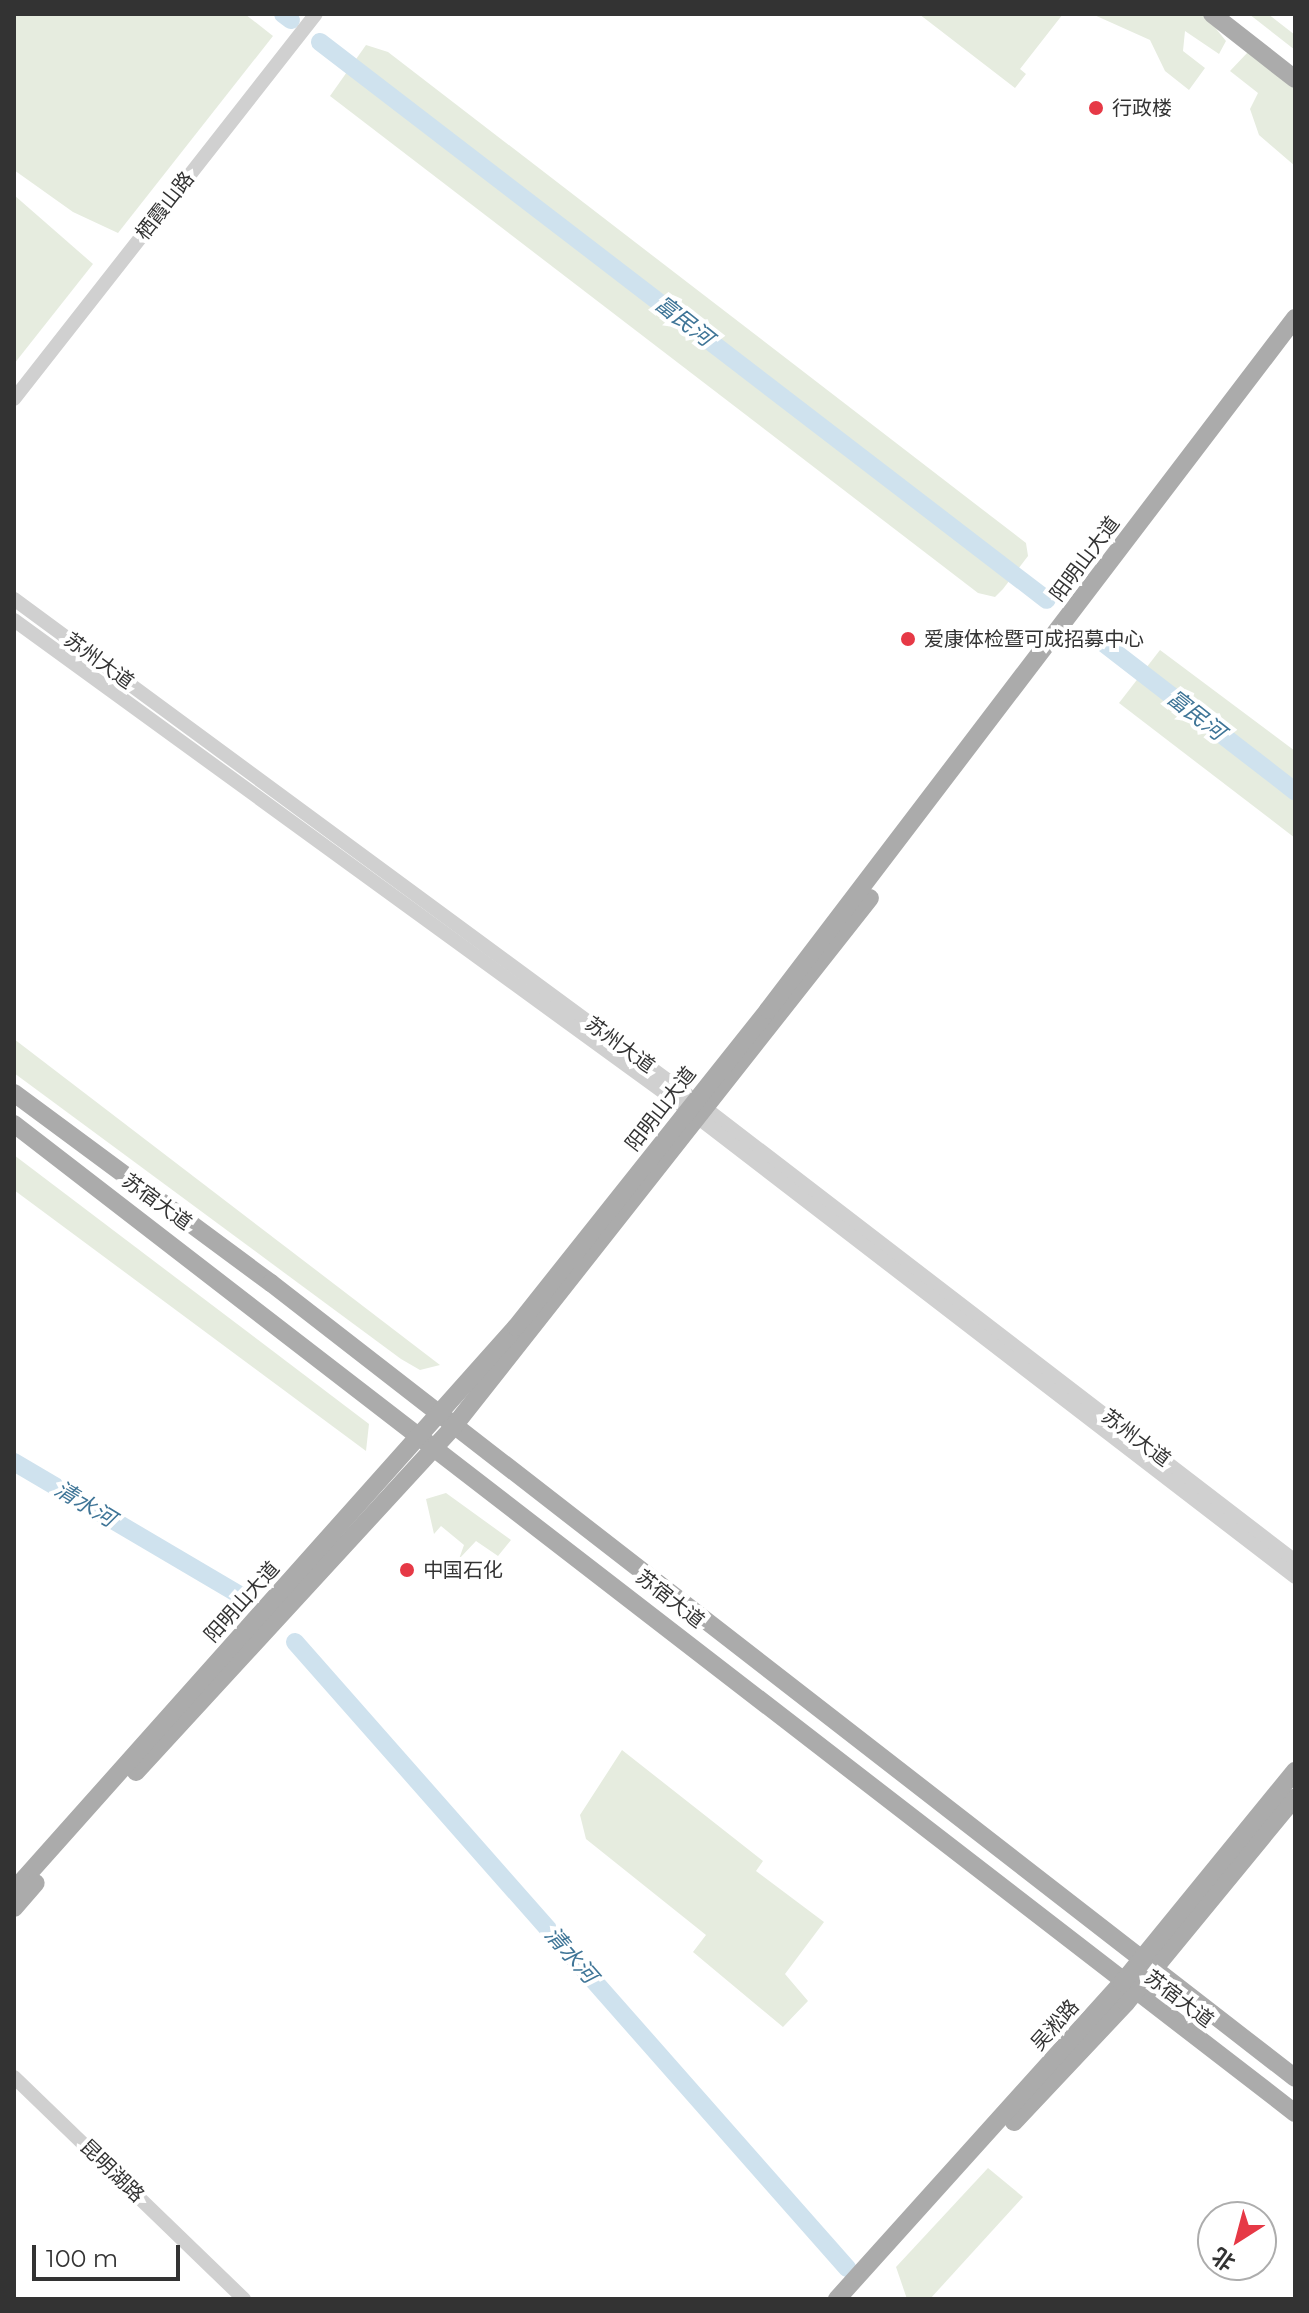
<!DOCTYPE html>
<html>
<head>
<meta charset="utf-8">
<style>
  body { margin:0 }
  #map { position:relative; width:1309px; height:2313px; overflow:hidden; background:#fff; font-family:Montserrat,"Noto Sans SC",sans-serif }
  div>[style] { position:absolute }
  .green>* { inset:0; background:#e6ecdf }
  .river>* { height:18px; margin:-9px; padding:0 9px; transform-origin:9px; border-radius:9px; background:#cfe2ee }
  .minor>* { height:14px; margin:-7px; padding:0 7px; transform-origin:7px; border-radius:7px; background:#d0d0d0 }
  .major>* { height:18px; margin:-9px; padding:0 9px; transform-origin:9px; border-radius:9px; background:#ababab }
  .dots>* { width:22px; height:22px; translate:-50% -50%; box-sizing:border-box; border:4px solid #fff; border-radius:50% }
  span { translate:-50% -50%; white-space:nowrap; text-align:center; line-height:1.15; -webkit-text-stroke:8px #fff; paint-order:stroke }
  .poi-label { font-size:20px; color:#333 }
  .left { translate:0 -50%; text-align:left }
  .street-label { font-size:20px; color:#333 }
  .water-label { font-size:22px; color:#3f7597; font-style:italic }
  .frame { position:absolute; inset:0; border:16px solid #333; pointer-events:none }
  .north { position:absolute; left:1197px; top:2201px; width:80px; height:80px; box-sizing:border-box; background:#fff; border:2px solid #adadad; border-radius:50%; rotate:216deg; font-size:22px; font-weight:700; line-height:32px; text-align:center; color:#333 }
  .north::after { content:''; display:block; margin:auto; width:28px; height:36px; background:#e63946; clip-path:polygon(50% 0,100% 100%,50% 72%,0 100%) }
  .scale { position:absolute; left:32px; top:2245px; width:148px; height:36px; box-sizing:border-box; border:4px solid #333; border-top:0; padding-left:10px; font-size:24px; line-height:28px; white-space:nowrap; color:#333; -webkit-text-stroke:6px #fff; paint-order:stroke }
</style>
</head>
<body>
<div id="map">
  <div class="green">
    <i style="clip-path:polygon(14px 14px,245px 14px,273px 36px,118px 233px,73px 212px,14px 170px)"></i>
    <i style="clip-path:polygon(919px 14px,1063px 14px,1020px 69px,1026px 74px,1015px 88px)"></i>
    <i style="clip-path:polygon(1092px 14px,1204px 14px,1226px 41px,1219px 54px,1185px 31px,1183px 51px,1205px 68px,1189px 90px,1165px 71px,1150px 40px)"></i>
    <i style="clip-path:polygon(1249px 14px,1268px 14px,1295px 35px,1295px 50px)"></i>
    <i style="clip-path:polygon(366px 45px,388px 52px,1026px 543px,1028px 556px,1003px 589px,995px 597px,978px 593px,330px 96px)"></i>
    <i style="clip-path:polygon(1248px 52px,1295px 86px,1295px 166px,1259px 135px,1250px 109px,1258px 93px,1230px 71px)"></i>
    <i style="clip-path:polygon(14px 195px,93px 264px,14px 364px)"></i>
    <i style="clip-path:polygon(1160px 650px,1295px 751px,1295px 838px,1119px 703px)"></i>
    <i style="clip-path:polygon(14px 1039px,440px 1365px,420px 1370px,401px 1359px,14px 1073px)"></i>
    <i style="clip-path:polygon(14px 1155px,369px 1424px,366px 1451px,14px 1190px)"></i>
    <i style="clip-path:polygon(446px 1493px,511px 1540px,498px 1556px,476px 1541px,459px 1559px,464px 1545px,441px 1526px,434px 1534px,426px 1499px)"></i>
    <i style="clip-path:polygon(622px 1750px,763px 1861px,756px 1871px,824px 1922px,785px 1974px,808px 2001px,783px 2027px,693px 1952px,706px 1935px,586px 1839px,580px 1815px)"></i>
    <i style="clip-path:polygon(988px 2168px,1023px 2197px,930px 2299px,907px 2299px,896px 2267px)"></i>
  </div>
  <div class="river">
    <i style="left:283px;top:14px;width:10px;rotate:37deg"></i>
    <i style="left:320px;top:42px;width:916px;rotate:37.51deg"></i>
    <i style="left:1098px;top:639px;width:249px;rotate:37.7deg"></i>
    <i style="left:14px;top:1462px;width:260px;rotate:30.5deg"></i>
    <i style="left:295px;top:1642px;width:835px;rotate:48.59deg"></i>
  </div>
  <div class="minor">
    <i style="left:14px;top:399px;width:489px;rotate:-51.9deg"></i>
    <i style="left:14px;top:599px;width:847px;rotate:36.36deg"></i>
    <i style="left:696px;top:1101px;width:755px;rotate:37.52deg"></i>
    <i style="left:14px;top:620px;width:833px;rotate:36.02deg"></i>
    <i style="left:688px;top:1110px;width:766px;rotate:37.57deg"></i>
    <i style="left:14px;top:2077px;width:320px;rotate:44deg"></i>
  </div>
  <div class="major">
    <i style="left:1212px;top:14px;width:105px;rotate:38.1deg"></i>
    <i style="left:14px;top:1093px;width:320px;rotate:36.5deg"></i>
    <i style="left:271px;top:1283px;width:1296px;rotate:37.82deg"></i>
    <i style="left:14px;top:1124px;width:1618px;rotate:37.67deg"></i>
    <i style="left:136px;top:1772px;width:470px;rotate:-47.4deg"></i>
    <i style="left:454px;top:1426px;width:672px;rotate:-51.77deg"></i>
    <i style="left:14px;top:1890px;width:754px;rotate:-48.28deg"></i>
    <i style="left:516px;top:1327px;width:405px;rotate:-51.5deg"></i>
    <i style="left:768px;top:1010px;width:870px;rotate:-52.71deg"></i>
    <i style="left:14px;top:1908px;width:33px;rotate:-49deg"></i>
    <i style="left:1014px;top:2122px;width:163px;rotate:-46.7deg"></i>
    <i style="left:1126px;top:2003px;width:266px;rotate:-50.6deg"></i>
    <i style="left:837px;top:2299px;width:426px;rotate:-48deg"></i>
    <i style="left:1122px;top:1983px;width:274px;rotate:-50.8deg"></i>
  </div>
  <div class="dots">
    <i style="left:1096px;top:108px;background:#e63946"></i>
    <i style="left:908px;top:639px;background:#e63946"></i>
    <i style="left:407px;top:1570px;background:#e63946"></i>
  </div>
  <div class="poi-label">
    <span class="left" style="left:1112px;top:108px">行政楼</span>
    <span class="left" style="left:924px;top:639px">爱康体检暨可成招募中心</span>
    <span class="left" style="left:423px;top:1570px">中国石化</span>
  </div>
  <div class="street-label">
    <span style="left:165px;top:206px;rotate:-52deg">栖霞山路</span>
    <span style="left:1085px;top:559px;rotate:-53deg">阳明山大道</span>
    <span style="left:99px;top:661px;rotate:36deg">苏州大道</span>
    <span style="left:620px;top:1045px;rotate:36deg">苏州大道</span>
    <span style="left:661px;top:1109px;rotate:-52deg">阳明山大道</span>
    <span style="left:157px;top:1202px;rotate:36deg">苏宿大道</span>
    <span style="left:1136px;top:1438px;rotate:37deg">苏州大道</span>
    <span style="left:670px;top:1599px;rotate:38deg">苏宿大道</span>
    <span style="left:242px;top:1602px;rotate:-48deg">阳明山大道</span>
    <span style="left:1179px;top:1999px;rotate:37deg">苏宿大道</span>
    <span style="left:1055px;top:2025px;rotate:-48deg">吴淞路</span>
    <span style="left:112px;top:2171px;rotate:44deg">昆明湖路</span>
  </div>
  <div class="water-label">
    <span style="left:684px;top:321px;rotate:38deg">富民河</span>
    <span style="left:1196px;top:715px;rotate:38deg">富民河</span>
    <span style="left:85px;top:1504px;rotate:31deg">清水河</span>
    <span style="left:571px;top:1955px;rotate:49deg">清水河</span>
  </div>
  <div class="frame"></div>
  <div class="north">北</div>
  <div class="scale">100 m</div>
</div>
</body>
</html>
